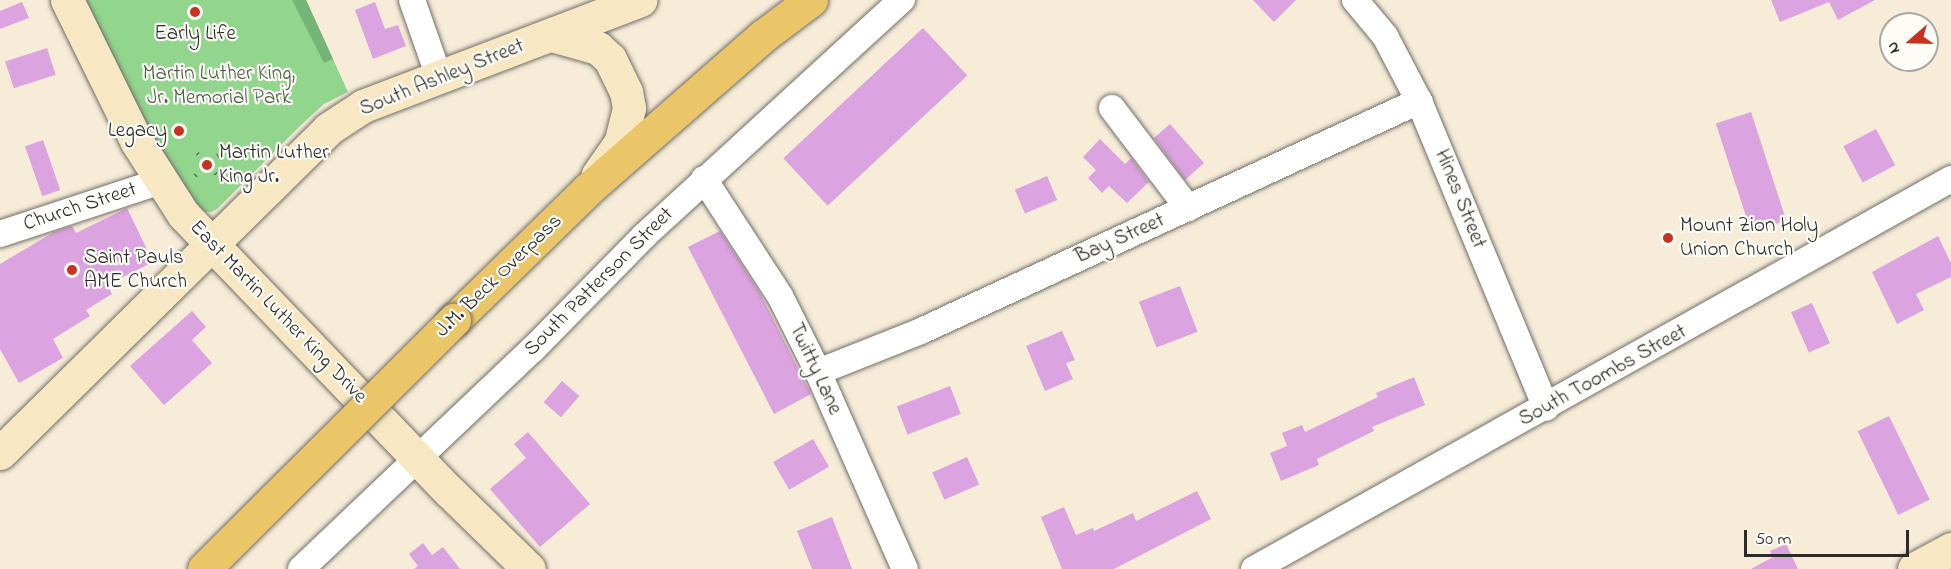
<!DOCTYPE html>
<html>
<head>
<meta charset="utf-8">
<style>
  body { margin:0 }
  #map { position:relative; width:1951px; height:569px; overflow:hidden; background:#f6ecd8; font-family:"Indie Flower",sans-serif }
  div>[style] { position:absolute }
  .green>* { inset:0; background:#92d58d }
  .forest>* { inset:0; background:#75b678 }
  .building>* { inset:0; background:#dba3df; transform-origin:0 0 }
  .path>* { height:4px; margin-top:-2px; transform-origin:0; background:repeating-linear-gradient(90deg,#726f68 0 1.5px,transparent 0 6px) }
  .roads { filter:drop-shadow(0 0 2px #726f68) drop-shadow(0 0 2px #726f68) }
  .street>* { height:26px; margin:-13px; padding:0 13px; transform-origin:13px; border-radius:13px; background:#fff }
  .secondary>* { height:33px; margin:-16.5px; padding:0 16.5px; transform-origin:16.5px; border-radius:16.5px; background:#f7e8c3 }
  .primary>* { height:33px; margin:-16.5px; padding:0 16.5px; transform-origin:16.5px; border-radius:16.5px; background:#ebc669 }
  .bridges { filter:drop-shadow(0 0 2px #726f68) drop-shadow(0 0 2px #726f68) }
  .primary-bridge>* { height:33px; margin:-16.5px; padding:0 16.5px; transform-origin:16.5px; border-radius:16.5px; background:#ebc669 }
  .dots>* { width:16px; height:16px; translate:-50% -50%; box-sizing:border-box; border:3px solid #fdfcf7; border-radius:50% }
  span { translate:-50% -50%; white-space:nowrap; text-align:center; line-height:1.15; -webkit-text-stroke:4.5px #fdfcf7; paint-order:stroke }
  .poi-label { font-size:21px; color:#2b2b2b }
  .right { translate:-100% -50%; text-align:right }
  .left { translate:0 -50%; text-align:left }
  .park-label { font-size:21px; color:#4a5e48 }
  .street-label { font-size:21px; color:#2b2b2b }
  .north { position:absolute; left:1879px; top:12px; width:60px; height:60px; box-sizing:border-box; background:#fdfcf7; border:2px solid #a9a8a5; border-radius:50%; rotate:250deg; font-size:16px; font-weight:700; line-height:24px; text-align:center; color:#2b2b2b }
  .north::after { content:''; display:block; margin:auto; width:21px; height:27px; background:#c8321e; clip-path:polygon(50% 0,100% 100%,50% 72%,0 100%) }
  .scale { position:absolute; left:1744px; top:530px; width:165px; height:27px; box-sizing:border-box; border:3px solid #2b2b2b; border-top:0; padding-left:8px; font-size:18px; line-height:21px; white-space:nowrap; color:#2b2b2b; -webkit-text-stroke:4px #fdfcf7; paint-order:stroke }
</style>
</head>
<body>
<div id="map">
  <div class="green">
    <i style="clip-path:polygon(80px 0,306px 0,348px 92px,324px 104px,301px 125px,217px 209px,211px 212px,197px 211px,156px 149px)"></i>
  </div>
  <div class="forest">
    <i style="clip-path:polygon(292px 0,306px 0,333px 59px,324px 63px)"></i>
  </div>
  <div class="building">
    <i style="clip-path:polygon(1253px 0,1296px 0,1274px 22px)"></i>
    <i style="clip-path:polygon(1771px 0,1875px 0,1838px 20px,1829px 2px,1780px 22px)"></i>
    <i style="clip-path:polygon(22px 2px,29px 18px,0 29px,0 11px)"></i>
    <i style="clip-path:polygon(375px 2px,385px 29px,398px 25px,406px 46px,373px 59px,355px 10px)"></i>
    <i style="left:923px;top:28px;width:65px;height:191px;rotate:47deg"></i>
    <i style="left:47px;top:48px;width:28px;height:44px;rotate:72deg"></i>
    <i style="left:1751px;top:112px;width:114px;height:37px;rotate:72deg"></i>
    <i style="clip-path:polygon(1170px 124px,1204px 163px,1185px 180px,1154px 138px)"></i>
    <i style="left:1876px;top:129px;width:41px;height:37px;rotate:62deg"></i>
    <i style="clip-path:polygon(1100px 139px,1125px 164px,1131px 158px,1149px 182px,1127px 203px,1109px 186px,1102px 193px,1088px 178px,1096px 170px,1083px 157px)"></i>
    <i style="left:43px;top:140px;width:53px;height:19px;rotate:71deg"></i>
    <i style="left:1047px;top:176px;width:26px;height:35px;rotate:67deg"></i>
    <i style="clip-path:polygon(127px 208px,153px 262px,107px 285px,112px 294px,86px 310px,90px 316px,53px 339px,63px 358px,19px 383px,0 349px,0 264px,54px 232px,72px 226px,76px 233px)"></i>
    <i style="clip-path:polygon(720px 231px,760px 293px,811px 394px,774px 414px,688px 247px)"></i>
    <i style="clip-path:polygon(1938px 236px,1951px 263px,1951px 277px,1916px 294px,1924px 310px,1897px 324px,1872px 272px)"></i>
    <i style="left:1180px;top:286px;width:49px;height:44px;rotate:69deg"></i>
    <i style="left:1812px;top:303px;width:44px;height:23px;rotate:66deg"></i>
    <i style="clip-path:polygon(192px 311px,206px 327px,192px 340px,212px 363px,164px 405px,130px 366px)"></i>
    <i style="clip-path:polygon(1062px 331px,1075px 360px,1066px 363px,1073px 379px,1045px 391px,1026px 346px)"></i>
    <i style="clip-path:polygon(1414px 377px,1425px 405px,1372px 427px,1374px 431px,1317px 459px,1319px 465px,1281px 481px,1270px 453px,1287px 446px,1282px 433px,1302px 425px,1305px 432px,1378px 397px,1376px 393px)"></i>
    <i style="left:562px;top:381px;width:23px;height:28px;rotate:41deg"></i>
    <i style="left:950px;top:386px;width:30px;height:57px;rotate:69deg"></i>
    <i style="left:1889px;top:416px;width:93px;height:35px;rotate:64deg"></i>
    <i style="clip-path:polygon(528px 432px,590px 504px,540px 547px,490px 489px,526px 458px,514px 444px)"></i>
    <i style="left:813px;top:439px;width:32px;height:46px;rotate:60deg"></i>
    <i style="left:967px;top:457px;width:30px;height:38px;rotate:66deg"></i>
    <i style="clip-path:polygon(1197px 491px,1211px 519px,1114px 569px,1062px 569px,1041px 517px,1064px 507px,1076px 535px,1093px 528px,1094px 531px,1133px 513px,1136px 521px)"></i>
    <i style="clip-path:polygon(832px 517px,852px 569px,812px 569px,797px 531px)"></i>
    <i style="clip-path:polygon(423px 543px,432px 555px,443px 547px,460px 569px,414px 569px,418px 566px,409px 554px)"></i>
    <i style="clip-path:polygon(1786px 544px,1798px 569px,1751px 569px,1773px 557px,1770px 551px)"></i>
  </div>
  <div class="path">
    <i style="left:197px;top:153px;width:4px;rotate:45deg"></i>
    <i style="left:217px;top:156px;width:4px;rotate:-34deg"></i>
    <i style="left:215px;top:173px;width:6px;rotate:51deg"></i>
    <i style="left:195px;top:176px;width:4px;rotate:-45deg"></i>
  </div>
  <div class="roads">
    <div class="street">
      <i style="left:412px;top:0;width:82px;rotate:70.7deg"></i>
      <i style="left:1355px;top:0;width:47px;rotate:50.2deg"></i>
      <i style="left:1385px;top:36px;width:73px;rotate:62.4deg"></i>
      <i style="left:1419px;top:101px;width:332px;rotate:67.5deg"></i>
      <i style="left:1112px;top:108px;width:126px;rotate:52.8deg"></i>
      <i style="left:704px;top:179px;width:140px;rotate:57deg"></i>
      <i style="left:780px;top:296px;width:85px;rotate:63.4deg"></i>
      <i style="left:818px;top:372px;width:215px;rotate:66.2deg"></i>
      <i style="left:0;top:234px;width:169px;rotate:-18.2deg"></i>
      <i style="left:818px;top:372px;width:111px;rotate:-21.7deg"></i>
      <i style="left:921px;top:331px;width:549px;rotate:-24.79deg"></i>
      <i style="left:301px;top:569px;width:320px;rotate:-43.5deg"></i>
      <i style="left:533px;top:349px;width:158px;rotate:-45.5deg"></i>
      <i style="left:644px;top:236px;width:350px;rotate:-42.5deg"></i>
      <i style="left:1254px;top:569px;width:799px;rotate:-29.23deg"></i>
    </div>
    <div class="secondary">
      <i style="left:67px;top:0;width:158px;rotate:63.8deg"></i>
      <i style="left:137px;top:142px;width:85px;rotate:57.4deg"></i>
      <i style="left:183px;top:214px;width:385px;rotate:46.2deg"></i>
      <i style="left:450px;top:492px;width:110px;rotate:44.3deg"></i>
      <i style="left:552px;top:35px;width:48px;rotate:15.8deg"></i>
      <i style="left:598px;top:48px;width:16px;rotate:43deg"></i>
      <i style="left:610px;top:59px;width:37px;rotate:64deg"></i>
      <i style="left:626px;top:92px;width:16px;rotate:79deg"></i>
      <i style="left:629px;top:108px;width:36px;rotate:104deg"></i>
      <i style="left:620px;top:143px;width:39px;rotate:125deg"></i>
      <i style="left:0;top:453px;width:461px;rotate:-44.6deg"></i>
      <i style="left:328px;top:129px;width:42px;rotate:-33.3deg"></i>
      <i style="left:363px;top:106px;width:297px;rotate:-20.9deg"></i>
      <i style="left:1914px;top:569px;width:42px;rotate:-28.4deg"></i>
    </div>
    <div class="primary">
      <i style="left:454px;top:320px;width:186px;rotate:-44.3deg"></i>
      <i style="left:587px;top:190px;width:234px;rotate:-41.2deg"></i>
      <i style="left:763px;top:36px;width:60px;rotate:-36.9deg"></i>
    </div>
  </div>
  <div class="bridges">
    <div class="primary-bridge">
      <i style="left:204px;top:569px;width:353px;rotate:-44.9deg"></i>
    </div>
  </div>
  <div class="dots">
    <i style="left:195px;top:12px;background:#c8321e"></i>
    <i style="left:179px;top:131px;background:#c8321e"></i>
    <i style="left:207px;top:165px;background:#c8321e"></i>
    <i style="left:1668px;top:238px;background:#c8321e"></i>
    <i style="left:72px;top:270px;background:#c8321e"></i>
  </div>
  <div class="poi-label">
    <span style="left:195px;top:34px">Early Life</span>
    <span class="right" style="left:167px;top:131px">Legacy</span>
    <span class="left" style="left:219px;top:165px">Martin Luther<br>King Jr.</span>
    <span class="left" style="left:1680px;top:238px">Mount Zion Holy<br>Union Church</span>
    <span class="left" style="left:84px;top:270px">Saint Pauls<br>AME Church</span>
  </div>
  <div class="park-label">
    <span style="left:219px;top:86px">Martin Luther King,<br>Jr. Memorial Park</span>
  </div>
  <div class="street-label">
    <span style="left:442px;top:78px;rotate:-22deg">South Ashley Street</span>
    <span style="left:1460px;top:199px;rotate:68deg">Hines Street</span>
    <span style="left:80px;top:207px;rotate:-18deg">Church Street</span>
    <span style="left:1120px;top:239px;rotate:-24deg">Bay Street</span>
    <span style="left:499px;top:276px;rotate:-44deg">J.M. Beck Overpass</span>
    <span style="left:599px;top:282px;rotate:-45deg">South Patterson Street</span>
    <span style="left:278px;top:312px;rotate:46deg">East Martin Luther King Drive</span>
    <span style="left:815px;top:369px;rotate:65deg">Twitty Lane</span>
    <span style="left:1603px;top:376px;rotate:-29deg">South Toombs Street</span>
  </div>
  <div class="north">N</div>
  <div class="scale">50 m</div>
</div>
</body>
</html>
